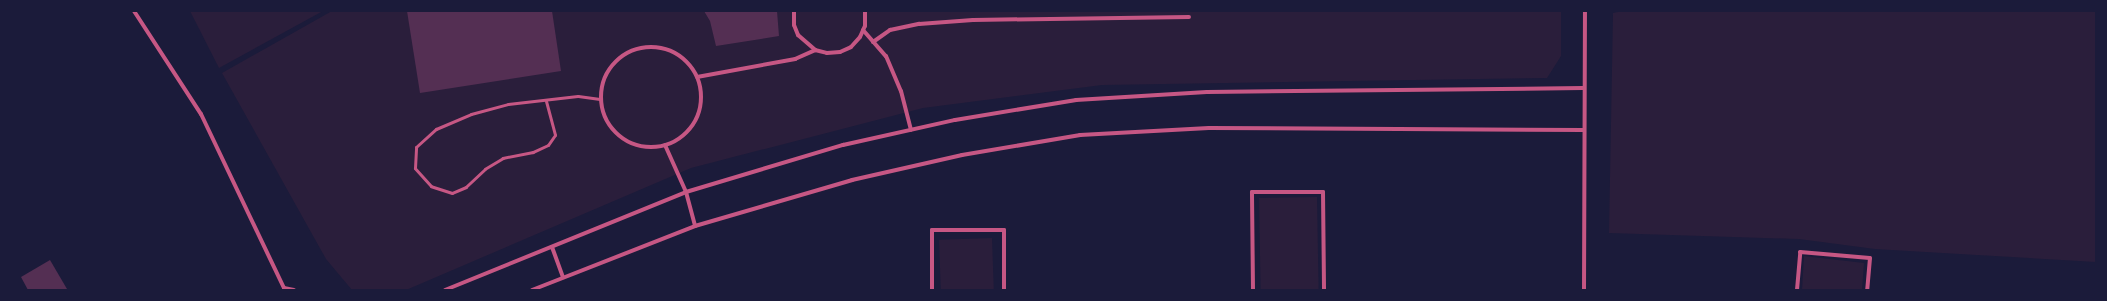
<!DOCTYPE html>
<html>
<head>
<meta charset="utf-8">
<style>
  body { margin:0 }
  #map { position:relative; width:2107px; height:301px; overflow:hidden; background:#1b1b3a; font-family:Inter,sans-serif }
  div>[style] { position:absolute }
  .green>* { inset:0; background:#2a1e3b; transform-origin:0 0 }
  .building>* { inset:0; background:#542f53 }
  .service>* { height:3px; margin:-1.5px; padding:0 1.5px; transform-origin:1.5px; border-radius:1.5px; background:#c65784 }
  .minor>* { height:4px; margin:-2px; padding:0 2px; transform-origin:2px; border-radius:2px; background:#c65784 }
  .minor>.ring { margin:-2px; padding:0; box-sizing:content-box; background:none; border:4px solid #c65784; border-radius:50% }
  span { translate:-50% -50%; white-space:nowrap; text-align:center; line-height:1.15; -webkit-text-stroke:3px #1b1b3a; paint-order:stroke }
  .frame { position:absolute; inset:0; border:12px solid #1b1b3a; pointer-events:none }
</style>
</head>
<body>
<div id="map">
  <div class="green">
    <i style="clip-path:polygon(190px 11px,323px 11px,219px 68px)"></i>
    <i style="clip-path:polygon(332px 11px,1561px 11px,1561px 56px,1547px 78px,1102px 85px,923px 108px,691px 168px,406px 290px,352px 290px,326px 259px,222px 73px)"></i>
    <i style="clip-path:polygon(1623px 11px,2096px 11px,2096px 262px,1875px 249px,1799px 239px,1609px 233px,1613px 13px)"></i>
    <i style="left:1317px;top:197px;width:93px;height:58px;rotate:89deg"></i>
    <i style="left:992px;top:238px;width:52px;height:53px;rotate:88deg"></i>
    <i style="clip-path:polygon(1804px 256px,1864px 263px,1862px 290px,1802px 290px)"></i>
  </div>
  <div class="building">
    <i style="clip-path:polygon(407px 11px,552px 11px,561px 71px,420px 93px)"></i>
    <i style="clip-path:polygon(704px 11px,777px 11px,779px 36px,716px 46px,710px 21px)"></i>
    <i style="clip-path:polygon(50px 260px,67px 289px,28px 290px,21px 277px)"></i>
  </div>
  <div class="service">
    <i style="left:546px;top:101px;width:35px;rotate:75deg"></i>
    <i style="left:555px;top:135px;width:12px;rotate:125deg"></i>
    <i style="left:548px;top:145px;width:17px;rotate:155deg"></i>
    <i style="left:533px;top:152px;width:31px;rotate:169deg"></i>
    <i style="left:503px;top:158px;width:21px;rotate:149deg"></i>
    <i style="left:485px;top:169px;width:26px;rotate:137deg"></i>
    <i style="left:466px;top:187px;width:15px;rotate:157deg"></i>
    <i style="left:452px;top:193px;width:22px;rotate:-162deg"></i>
    <i style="left:431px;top:186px;width:24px;rotate:-132deg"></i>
    <i style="left:415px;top:168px;width:21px;rotate:-87deg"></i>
    <i style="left:416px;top:147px;width:27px;rotate:-42deg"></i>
    <i style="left:436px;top:129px;width:38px;rotate:-23deg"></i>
    <i style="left:471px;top:114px;width:38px;rotate:-15deg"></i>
    <i style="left:508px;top:104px;width:70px;rotate:-6.5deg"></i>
    <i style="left:578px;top:96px;width:22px;rotate:8deg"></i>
  </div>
  <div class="minor">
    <i style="left:134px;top:11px;width:123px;rotate:57deg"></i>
    <i style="left:201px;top:114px;width:195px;rotate:64.5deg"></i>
    <i style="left:794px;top:11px;width:14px;rotate:90deg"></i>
    <i style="left:794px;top:25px;width:11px;rotate:68deg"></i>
    <i style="left:798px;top:35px;width:23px;rotate:41deg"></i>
    <i style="left:815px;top:50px;width:12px;rotate:14deg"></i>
    <i style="left:827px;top:53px;width:13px;rotate:-4deg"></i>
    <i style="left:840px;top:52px;width:12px;rotate:-24deg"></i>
    <i style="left:851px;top:47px;width:13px;rotate:-48deg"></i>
    <i style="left:860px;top:37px;width:12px;rotate:-66deg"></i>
    <i style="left:865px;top:26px;width:15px;rotate:-90deg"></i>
    <i style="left:863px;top:30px;width:35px;rotate:49deg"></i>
    <i style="left:886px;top:56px;width:38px;rotate:67deg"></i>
    <i style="left:901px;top:91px;width:40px;rotate:75.6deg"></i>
    <i style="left:873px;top:42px;width:21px;rotate:-35deg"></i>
    <i style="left:890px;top:30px;width:30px;rotate:-12deg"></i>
    <i style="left:919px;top:24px;width:54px;rotate:-4.2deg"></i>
    <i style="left:973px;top:20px;width:216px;rotate:-0.8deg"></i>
    <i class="ring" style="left:601px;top:47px;width:96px;height:96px"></i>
    <i style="left:697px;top:77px;width:100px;rotate:-10.4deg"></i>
    <i style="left:795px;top:59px;width:22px;rotate:-24deg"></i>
    <i style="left:665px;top:145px;width:51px;rotate:65.9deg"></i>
    <i style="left:686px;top:192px;width:35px;rotate:75deg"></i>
    <i style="left:552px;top:247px;width:32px;rotate:70deg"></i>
    <i style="left:284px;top:288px;width:10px;rotate:11deg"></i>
    <i style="left:445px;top:290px;width:260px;rotate:-22.1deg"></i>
    <i style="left:686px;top:192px;width:164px;rotate:-16.7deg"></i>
    <i style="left:843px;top:145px;width:115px;rotate:-12.6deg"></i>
    <i style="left:955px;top:120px;width:123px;rotate:-9.4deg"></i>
    <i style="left:1076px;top:100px;width:131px;rotate:-3.5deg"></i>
    <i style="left:1207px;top:92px;width:376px;rotate:-0.6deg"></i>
    <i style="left:532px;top:290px;width:175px;rotate:-21.4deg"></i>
    <i style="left:695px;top:226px;width:164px;rotate:-16.3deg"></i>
    <i style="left:852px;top:180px;width:113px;rotate:-12.8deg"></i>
    <i style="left:962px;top:155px;width:120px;rotate:-9.6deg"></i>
    <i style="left:1080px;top:135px;width:129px;rotate:-3.1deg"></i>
    <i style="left:1209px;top:128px;width:374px;rotate:0.3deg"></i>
    <i style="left:932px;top:290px;width:60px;rotate:-90deg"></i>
    <i style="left:932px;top:230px;width:72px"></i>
    <i style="left:1004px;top:230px;width:60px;rotate:90deg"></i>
    <i style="left:1253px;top:290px;width:98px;rotate:-90.6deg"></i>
    <i style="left:1252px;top:192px;width:71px"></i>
    <i style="left:1323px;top:192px;width:98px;rotate:89.4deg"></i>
    <i style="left:1584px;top:290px;width:279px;rotate:-89.8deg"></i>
    <i style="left:1797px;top:290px;width:38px;rotate:-85deg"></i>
    <i style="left:1800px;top:252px;width:70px;rotate:4.9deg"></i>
    <i style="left:1870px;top:258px;width:32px;rotate:95deg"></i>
  </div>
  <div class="frame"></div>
</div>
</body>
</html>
